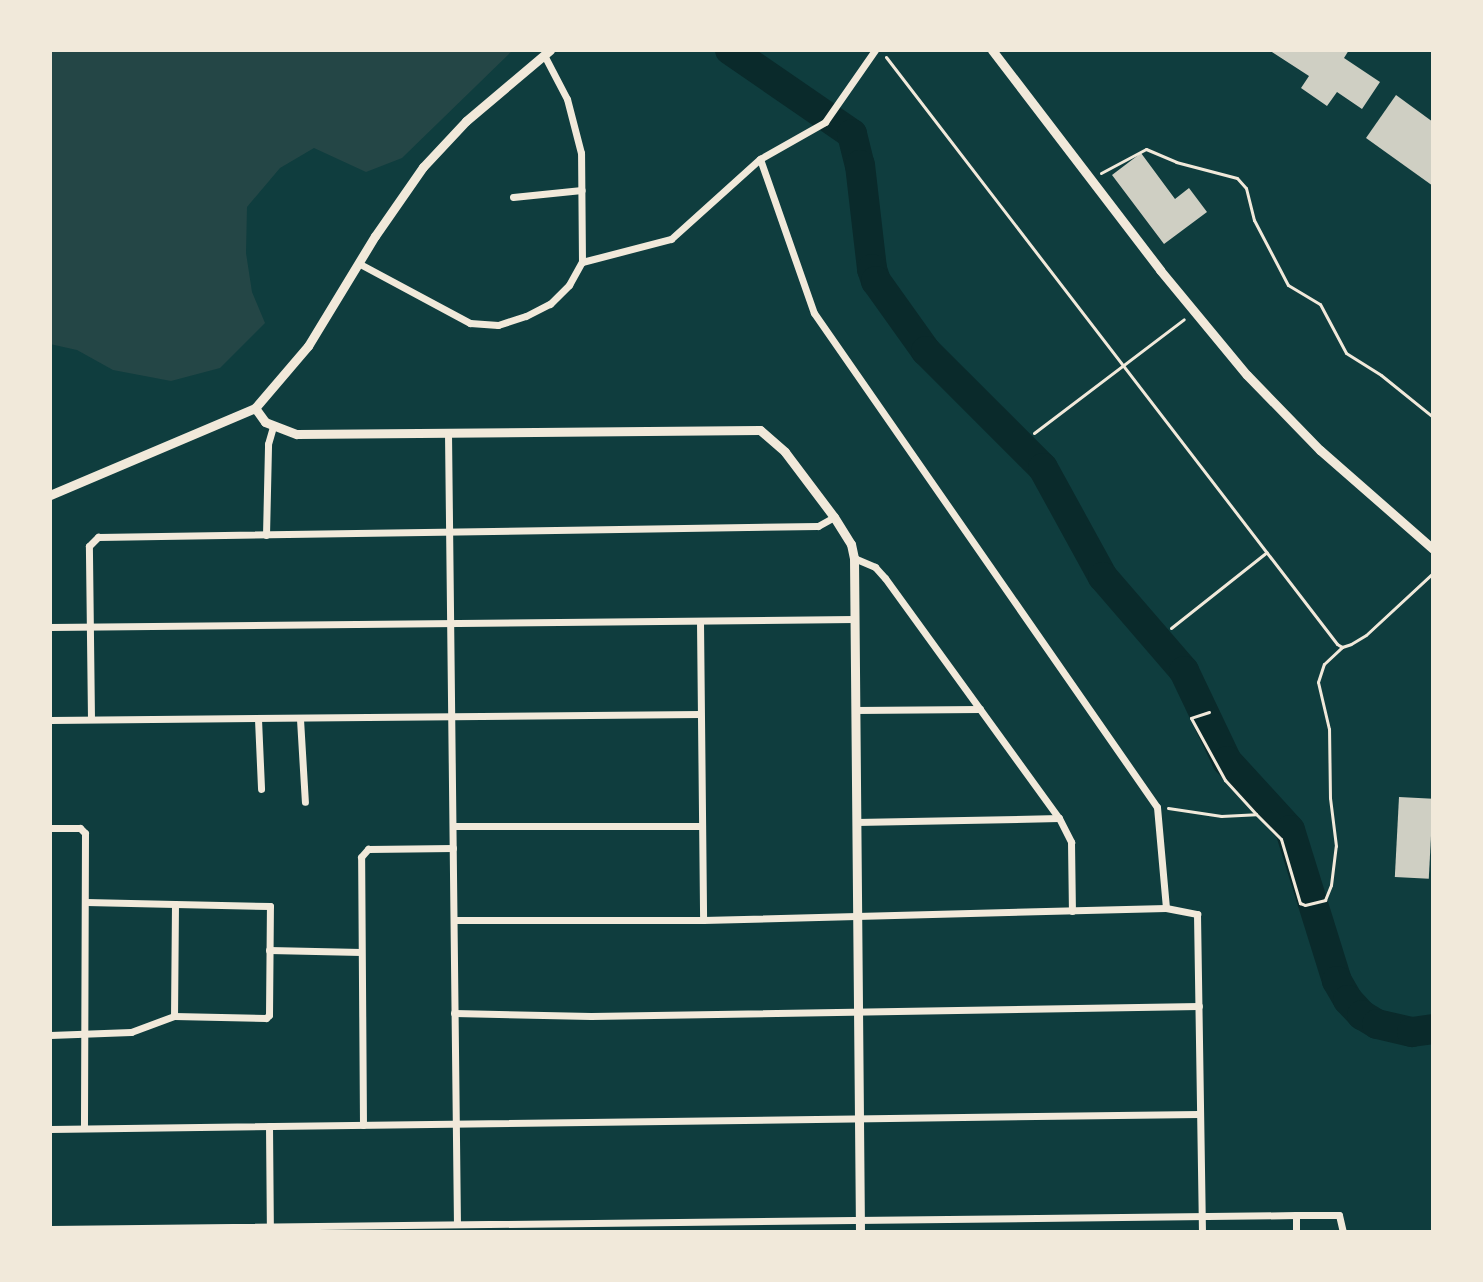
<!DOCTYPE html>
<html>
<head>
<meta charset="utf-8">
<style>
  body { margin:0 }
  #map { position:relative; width:1483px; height:1282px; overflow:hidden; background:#0f3d3e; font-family:"Source Sans 3",sans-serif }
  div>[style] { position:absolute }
  .green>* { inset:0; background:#244646 }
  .river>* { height:30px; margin:-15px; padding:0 15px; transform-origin:15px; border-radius:15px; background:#0a2a2b }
  .building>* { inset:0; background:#cfcfc3; transform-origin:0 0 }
  .path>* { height:3px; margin:-1.5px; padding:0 1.5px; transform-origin:1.5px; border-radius:1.5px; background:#f1e9da }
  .minor>* { height:7px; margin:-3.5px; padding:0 3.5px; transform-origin:3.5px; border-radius:3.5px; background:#f1e9da }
  .tertiary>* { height:9px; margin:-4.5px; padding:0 4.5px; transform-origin:4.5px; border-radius:4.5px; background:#f1e9da }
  span { translate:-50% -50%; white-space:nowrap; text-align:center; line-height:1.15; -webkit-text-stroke:7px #f1e9da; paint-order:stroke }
  .frame { position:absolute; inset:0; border:52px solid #f1e9da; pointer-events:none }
</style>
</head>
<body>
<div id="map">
  <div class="green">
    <i style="clip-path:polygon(50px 50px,513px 50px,402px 158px,366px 172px,314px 148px,280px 168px,247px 207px,246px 253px,252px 292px,265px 323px,220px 368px,171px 381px,113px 370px,77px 350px,50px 344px)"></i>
  </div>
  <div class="river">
    <i style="left:730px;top:50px;width:148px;rotate:34.5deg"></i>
    <i style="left:852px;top:134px;width:32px;rotate:76deg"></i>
    <i style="left:860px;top:165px;width:105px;rotate:83.4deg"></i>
    <i style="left:872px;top:269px;width:13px;rotate:72deg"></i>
    <i style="left:876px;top:281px;width:86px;rotate:54.5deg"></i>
    <i style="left:926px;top:351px;width:165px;rotate:45deg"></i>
    <i style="left:1043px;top:468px;width:124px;rotate:61.2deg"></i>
    <i style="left:1103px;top:577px;width:124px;rotate:49.2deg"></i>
    <i style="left:1184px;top:671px;width:100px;rotate:64.5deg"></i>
    <i style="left:1227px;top:761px;width:93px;rotate:47.6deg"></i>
    <i style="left:1290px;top:830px;width:158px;rotate:72.7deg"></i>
    <i style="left:1337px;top:981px;width:22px;rotate:60deg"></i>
    <i style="left:1348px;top:1000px;width:21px;rotate:47deg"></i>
    <i style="left:1362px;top:1015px;width:17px;rotate:31deg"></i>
    <i style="left:1377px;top:1024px;width:36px;rotate:13deg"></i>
    <i style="left:1412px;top:1032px;width:21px;rotate:-8deg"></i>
  </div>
  <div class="building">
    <i style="clip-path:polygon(1269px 50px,1349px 50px,1344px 58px,1380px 82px,1362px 109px,1337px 92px,1327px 106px,1301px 88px,1309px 76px)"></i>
    <i style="clip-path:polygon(1396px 95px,1433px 122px,1433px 186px,1366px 138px)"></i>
    <i style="clip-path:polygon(1141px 153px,1175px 199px,1189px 188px,1207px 212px,1164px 244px,1112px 175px)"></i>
    <i style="left:1399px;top:797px;width:34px;height:80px;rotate:3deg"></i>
  </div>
  <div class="path">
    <i style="left:886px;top:57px;width:740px;rotate:52.46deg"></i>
    <i style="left:1337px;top:644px;width:6px;rotate:31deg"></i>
    <i style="left:1342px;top:647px;width:9px;rotate:-18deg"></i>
    <i style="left:1351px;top:644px;width:17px;rotate:-31deg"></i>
    <i style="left:1366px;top:635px;width:91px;rotate:-42.8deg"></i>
    <i style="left:1101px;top:173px;width:51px;rotate:-28.1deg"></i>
    <i style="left:1146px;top:149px;width:33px;rotate:23deg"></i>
    <i style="left:1176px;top:162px;width:63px;rotate:14.7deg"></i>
    <i style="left:1237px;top:178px;width:13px;rotate:48deg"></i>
    <i style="left:1246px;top:188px;width:33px;rotate:76deg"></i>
    <i style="left:1254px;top:220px;width:73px;rotate:62.4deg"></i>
    <i style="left:1288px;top:285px;width:37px;rotate:31deg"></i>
    <i style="left:1320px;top:304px;width:55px;rotate:62deg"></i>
    <i style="left:1346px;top:353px;width:41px;rotate:32.2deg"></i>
    <i style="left:1381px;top:375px;width:67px;rotate:38.9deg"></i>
    <i style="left:1034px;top:433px;width:188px;rotate:-37.2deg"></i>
    <i style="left:1171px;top:628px;width:122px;rotate:-38.4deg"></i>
    <i style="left:1209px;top:712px;width:19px;rotate:162deg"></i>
    <i style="left:1191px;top:718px;width:71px;rotate:61.3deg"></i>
    <i style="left:1225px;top:780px;width:46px;rotate:47.6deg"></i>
    <i style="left:1168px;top:808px;width:54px;rotate:8.6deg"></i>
    <i style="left:1221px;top:816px;width:35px;rotate:-3deg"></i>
    <i style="left:1256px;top:814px;width:35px;rotate:45deg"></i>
    <i style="left:1281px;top:839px;width:67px;rotate:73.5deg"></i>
    <i style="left:1300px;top:903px;width:5px;rotate:22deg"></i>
    <i style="left:1305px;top:905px;width:21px;rotate:-14deg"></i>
    <i style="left:1325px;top:900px;width:16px;rotate:-68deg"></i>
    <i style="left:1331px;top:885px;width:39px;rotate:-83deg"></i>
    <i style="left:1336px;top:846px;width:48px;rotate:-97.1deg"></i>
    <i style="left:1330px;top:798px;width:69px;rotate:-90.8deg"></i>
    <i style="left:1329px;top:729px;width:48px;rotate:-103.2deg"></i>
    <i style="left:1318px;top:682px;width:19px;rotate:-72deg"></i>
    <i style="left:1324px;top:664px;width:25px;rotate:-43deg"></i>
  </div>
  <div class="minor">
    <i style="left:760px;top:159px;width:163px;rotate:70.7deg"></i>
    <i style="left:814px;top:313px;width:601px;rotate:55.23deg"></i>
    <i style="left:1157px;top:807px;width:101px;rotate:84.9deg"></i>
    <i style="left:513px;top:197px;width:69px;rotate:-5.8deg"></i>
    <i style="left:582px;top:262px;width:92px;rotate:-14.5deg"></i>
    <i style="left:671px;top:239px;width:120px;rotate:-42deg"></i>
    <i style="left:760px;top:159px;width:75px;rotate:-29.6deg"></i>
    <i style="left:825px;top:122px;width:88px;rotate:-55.2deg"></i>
    <i style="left:360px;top:264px;width:125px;rotate:28.2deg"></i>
    <i style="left:470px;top:323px;width:28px;rotate:4deg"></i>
    <i style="left:498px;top:325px;width:29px;rotate:-18deg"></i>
    <i style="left:526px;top:316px;width:27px;rotate:-27deg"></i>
    <i style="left:550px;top:304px;width:27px;rotate:-45deg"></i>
    <i style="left:569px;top:285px;width:26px;rotate:-61deg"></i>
    <i style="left:582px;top:262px;width:109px;rotate:-90.5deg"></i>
    <i style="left:581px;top:153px;width:56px;rotate:-104.5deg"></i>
    <i style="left:567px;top:99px;width:50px;rotate:-117.6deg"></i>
    <i style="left:448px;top:433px;width:791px;rotate:89.35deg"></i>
    <i style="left:266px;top:535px;width:91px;rotate:-88.7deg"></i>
    <i style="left:268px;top:444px;width:18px;rotate:-74deg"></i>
    <i style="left:854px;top:558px;width:23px;rotate:23deg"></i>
    <i style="left:875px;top:567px;width:15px;rotate:48deg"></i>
    <i style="left:885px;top:578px;width:296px;rotate:54.1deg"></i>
    <i style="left:1059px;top:818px;width:27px;rotate:63deg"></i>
    <i style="left:1071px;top:842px;width:69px;rotate:89.2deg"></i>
    <i style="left:700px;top:622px;width:298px;rotate:89.4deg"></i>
    <i style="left:50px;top:627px;width:804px;rotate:-0.57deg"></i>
    <i style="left:855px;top:710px;width:125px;rotate:-0.5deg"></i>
    <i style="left:91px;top:719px;width:173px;rotate:-90.7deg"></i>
    <i style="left:89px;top:546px;width:13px;rotate:-45deg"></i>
    <i style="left:98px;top:537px;width:720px;rotate:-0.88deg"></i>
    <i style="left:818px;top:526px;width:18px;rotate:-29deg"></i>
    <i style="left:258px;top:719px;width:70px;rotate:87.5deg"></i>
    <i style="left:300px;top:719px;width:83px;rotate:86.6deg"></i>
    <i style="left:50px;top:720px;width:650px;rotate:-0.53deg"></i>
    <i style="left:856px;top:822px;width:203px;rotate:-1.1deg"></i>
    <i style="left:454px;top:826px;width:248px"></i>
    <i style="left:50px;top:828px;width:30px"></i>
    <i style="left:80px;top:828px;width:7px;rotate:45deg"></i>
    <i style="left:85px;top:833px;width:295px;rotate:90.2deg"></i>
    <i style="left:86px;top:902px;width:89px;rotate:1.3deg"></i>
    <i style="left:454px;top:920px;width:249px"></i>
    <i style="left:703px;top:920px;width:463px;rotate:-1.5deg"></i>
    <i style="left:1166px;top:908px;width:32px;rotate:11deg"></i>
    <i style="left:1197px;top:914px;width:318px;rotate:89.1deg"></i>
    <i style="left:269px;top:950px;width:92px;rotate:1.2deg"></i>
    <i style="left:454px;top:1013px;width:137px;rotate:1.3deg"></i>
    <i style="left:591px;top:1016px;width:608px;rotate:-0.94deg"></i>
    <i style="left:50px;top:1035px;width:81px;rotate:-2.1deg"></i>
    <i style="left:131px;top:1032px;width:46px;rotate:-20.4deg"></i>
    <i style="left:174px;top:1016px;width:92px;rotate:1.2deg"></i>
    <i style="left:266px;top:1018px;width:4px;rotate:-45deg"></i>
    <i style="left:269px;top:1015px;width:109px;rotate:-89.5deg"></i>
    <i style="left:270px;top:906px;width:95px;rotate:-178.8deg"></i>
    <i style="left:175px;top:904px;width:112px;rotate:90.5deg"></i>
    <i style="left:363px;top:1125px;width:268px;rotate:-90.4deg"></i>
    <i style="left:361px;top:857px;width:11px;rotate:-49deg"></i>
    <i style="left:368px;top:849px;width:85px;rotate:-0.7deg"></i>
    <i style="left:269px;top:1126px;width:106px;rotate:89.5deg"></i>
    <i style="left:50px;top:1129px;width:1149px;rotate:-0.75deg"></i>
    <i style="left:1296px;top:1215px;width:43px"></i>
    <i style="left:1339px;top:1215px;width:17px;rotate:77deg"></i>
    <i style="left:50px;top:1229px;width:1246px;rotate:-0.64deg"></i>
    <i style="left:1296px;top:1215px;width:17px;rotate:90deg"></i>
  </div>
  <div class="tertiary">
    <i style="left:992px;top:50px;width:277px;rotate:52.6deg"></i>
    <i style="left:1160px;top:270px;width:136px;rotate:50.4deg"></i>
    <i style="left:1247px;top:375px;width:105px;rotate:45.8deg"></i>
    <i style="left:1320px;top:450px;width:150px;rotate:41.2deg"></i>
    <i style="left:255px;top:408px;width:17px;rotate:54deg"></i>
    <i style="left:265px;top:422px;width:34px;rotate:21deg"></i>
    <i style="left:297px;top:434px;width:463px;rotate:-0.5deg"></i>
    <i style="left:760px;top:430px;width:33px;rotate:41deg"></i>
    <i style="left:785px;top:452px;width:81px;rotate:53deg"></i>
    <i style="left:834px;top:517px;width:32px;rotate:58deg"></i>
    <i style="left:851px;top:544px;width:14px;rotate:78deg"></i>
    <i style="left:854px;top:558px;width:674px;rotate:89.49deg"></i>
    <i style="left:50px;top:495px;width:223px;rotate:-23deg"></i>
    <i style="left:255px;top:408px;width:82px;rotate:-49.5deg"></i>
    <i style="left:308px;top:346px;width:129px;rotate:-58.7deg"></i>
    <i style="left:375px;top:236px;width:84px;rotate:-55.2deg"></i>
    <i style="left:423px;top:167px;width:63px;rotate:-46.9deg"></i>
    <i style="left:466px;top:121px;width:110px;rotate:-40.2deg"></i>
  </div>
  <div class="frame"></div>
</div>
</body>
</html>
